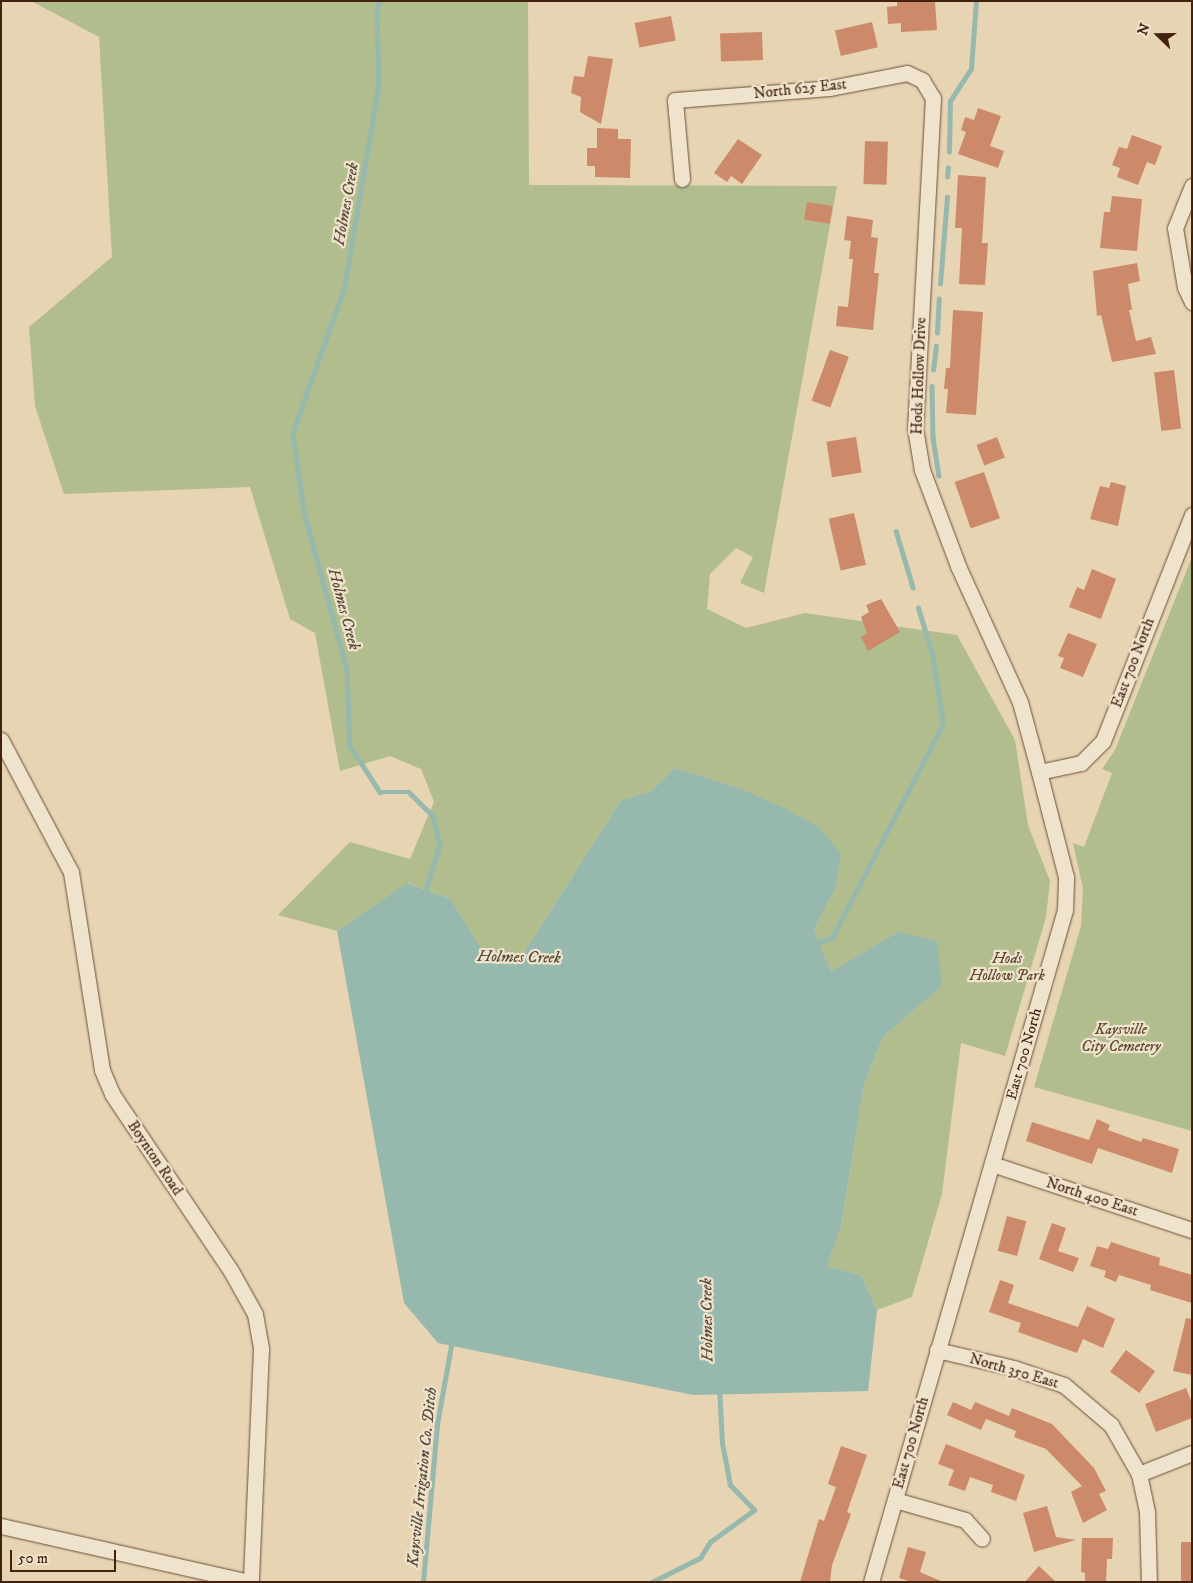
<!DOCTYPE html>
<html>
<head>
<meta charset="utf-8">
<style>
  body { margin:0 }
  #map { position:relative; width:1193px; height:1583px; overflow:hidden; background:#e6d4b2; font-family:"IM FELL DW Pica",serif }
  div>[style] { position:absolute }
  .green>* { inset:0; background:#b2bd8e }
  .water>* { inset:0; background:#96b8ad }
  .stream>* { height:4.5px; margin:-2.25px; padding:0 2.25px; transform-origin:2.25px; border-radius:2.25px; background:#96b8ad }
  .building>* { inset:0; background:#cc8a6b; transform-origin:0 0 }
  .roads { filter:drop-shadow(0 0 1px #6b4e38) drop-shadow(0 0 1px #6b4e38) }
  .minor>* { height:15px; margin:-7.5px; padding:0 7.5px; transform-origin:7.5px; border-radius:7.5px; background:#efe3cd }
  span { translate:-50% -50%; white-space:nowrap; text-align:center; line-height:1.15; -webkit-text-stroke:4.5px #efe3cd; paint-order:stroke }
  .street-label { font-size:15px; color:#42220f }
  .park-label { font-size:15px; color:#5e492f; font-style:italic }
  .water-label { font-size:16px; color:#574836; font-style:italic }
  .frame { position:absolute; inset:0; border:2px solid #42220f; pointer-events:none }
  .north { position:absolute; left:1133px; top:10px; width:50px; height:50px; -webkit-text-stroke:4px #efe3cd; paint-order:stroke; rotate:292deg; font-size:14px; font-weight:700; line-height:20px; text-align:center; color:#42220f }
  .north::after { content:''; display:block; margin:auto; width:18px; height:22px; background:#42220f; clip-path:polygon(50% 0,100% 100%,50% 72%,0 100%) }
  .scale { position:absolute; left:10px; top:1550px; width:106px; height:22px; box-sizing:border-box; border:2px solid #42220f; border-top:0; padding-left:6px; font-size:15px; line-height:18px; white-space:nowrap; color:#42220f; -webkit-text-stroke:4px #efe3cd; paint-order:stroke }
</style>
</head>
<body>
<div id="map">
  <div class="green">
    <i style="clip-path:polygon(31px 1px,528px 1px,529px 185px,837px 186px,764px 593px,740px 583px,753px 557px,736px 548px,710px 574px,707px 609px,746px 628px,805px 613px,957px 635px,1015px 740px,1028px 825px,1050px 881px,1046px 917px,1005px 1056px,961px 1043px,942px 1194px,912px 1297px,877px 1310px,861px 1275px,827px 1266px,841px 1227px,864px 1084px,883px 1037px,942px 986px,898px 932px,831px 971px,814px 930px,836px 887px,840px 852px,819px 827px,737px 787px,675px 768px,651px 791px,621px 800px,516px 965px,489px 963px,451px 899px,408px 883px,337px 931px,278px 915px,350px 842px,410px 859px,434px 802px,421px 769px,390px 756px,340px 771px,315px 633px,290px 619px,250px 487px,64px 494px,35px 406px,29px 327px,112px 257px,99px 37px)"></i>
    <i style="clip-path:polygon(1192px 557px,1192px 1131px,1034px 1087px,1081px 926px,1083px 889px,1073px 843px,1084px 847px,1112px 773px,1102px 769px,1115px 750px)"></i>
  </div>
  <div class="water">
    <i style="clip-path:polygon(675px 768px,737px 787px,786px 809px,819px 827px,841px 853px,836px 887px,814px 930px,831px 971px,898px 932px,937px 941px,942px 986px,883px 1037px,864px 1084px,841px 1227px,827px 1266px,861px 1275px,877px 1310px,868px 1391px,693px 1395px,438px 1343px,404px 1303px,337px 931px,407px 883px,451px 899px,489px 962px,516px 965px,621px 800px,651px 791px)"></i>
  </div>
  <div class="stream">
    <i style="left:380px;top:1px;width:10px;rotate:107deg"></i>
    <i style="left:377px;top:11px;width:74px;rotate:88.5deg"></i>
    <i style="left:379px;top:85px;width:205px;rotate:99.6deg"></i>
    <i style="left:345px;top:287px;width:155px;rotate:109.6deg"></i>
    <i style="left:293px;top:433px;width:80px;rotate:82.1deg"></i>
    <i style="left:304px;top:512px;width:163px;rotate:74.7deg"></i>
    <i style="left:347px;top:669px;width:77px;rotate:87.8deg"></i>
    <i style="left:350px;top:746px;width:55px;rotate:56.9deg"></i>
    <i style="left:380px;top:792px;width:29px"></i>
    <i style="left:409px;top:792px;width:34px;rotate:45deg"></i>
    <i style="left:433px;top:816px;width:30px;rotate:76deg"></i>
    <i style="left:440px;top:845px;width:47px;rotate:107.3deg"></i>
    <i style="left:426px;top:890px;width:5px;rotate:79deg"></i>
    <i style="left:949px;top:152px;width:51px;rotate:-88.9deg"></i>
    <i style="left:950px;top:101px;width:38px;rotate:-57deg"></i>
    <i style="left:971px;top:69px;width:68px;rotate:-85.8deg"></i>
    <i style="left:947px;top:177px;width:9px;rotate:-84deg"></i>
    <i style="left:940px;top:284px;width:87px;rotate:-85.4deg"></i>
    <i style="left:937px;top:333px;width:34px;rotate:-87deg"></i>
    <i style="left:933px;top:370px;width:24px;rotate:-83deg"></i>
    <i style="left:932px;top:386px;width:52px;rotate:88.9deg"></i>
    <i style="left:933px;top:438px;width:38px;rotate:81deg"></i>
    <i style="left:896px;top:531px;width:59px;rotate:73.1deg"></i>
    <i style="left:815px;top:943px;width:18px;rotate:-16deg"></i>
    <i style="left:832px;top:938px;width:241px;rotate:-62.6deg"></i>
    <i style="left:943px;top:724px;width:71px;rotate:-98.9deg"></i>
    <i style="left:932px;top:654px;width:48px;rotate:-106.9deg"></i>
    <i style="left:423px;top:1582px;width:159px;rotate:-84.9deg"></i>
    <i style="left:437px;top:1424px;width:79px;rotate:-79.8deg"></i>
    <i style="left:652px;top:1582px;width:54px;rotate:-26.6deg"></i>
    <i style="left:700px;top:1558px;width:19px;rotate:-58deg"></i>
    <i style="left:710px;top:1542px;width:54px;rotate:-36deg"></i>
    <i style="left:754px;top:1510px;width:35px;rotate:-134deg"></i>
    <i style="left:730px;top:1485px;width:43px;rotate:-100.8deg"></i>
    <i style="left:722px;top:1443px;width:55px;rotate:-93.1deg"></i>
  </div>
  <div class="building">
    <i style="clip-path:polygon(897px 1px,935px 1px,937px 30px,901px 32px,901px 23px,888px 24px,887px 7px,897px 6px)"></i>
    <i style="left:671px;top:16px;width:25px;height:37px;rotate:79deg"></i>
    <i style="left:872px;top:22px;width:26px;height:38px;rotate:77deg"></i>
    <i style="left:762px;top:32px;width:28px;height:42px;rotate:88deg"></i>
    <i style="clip-path:polygon(588px 56px,613px 59px,601px 124px,580px 112px,581px 97px,571px 93px,574px 76px,584px 77px)"></i>
    <i style="clip-path:polygon(978px 108px,1001px 116px,990px 146px,1004px 151px,998px 168px,958px 154px,966px 132px,961px 130px,965px 117px,974px 120px)"></i>
    <i style="clip-path:polygon(597px 128px,618px 129px,618px 139px,631px 139px,630px 178px,595px 177px,595px 166px,587px 166px,587px 148px,597px 148px)"></i>
    <i style="clip-path:polygon(1132px 135px,1162px 146px,1155px 165px,1147px 162px,1138px 185px,1117px 177px,1120px 168px,1112px 165px,1119px 147px,1127px 149px)"></i>
    <i style="clip-path:polygon(738px 139px,762px 155px,742px 184px,731px 176px,727px 182px,714px 173px)"></i>
    <i style="left:865px;top:141px;width:23px;height:43px;rotate:2deg"></i>
    <i style="clip-path:polygon(958px 175px,986px 177px,982px 243px,988px 243px,985px 285px,959px 284px,962px 228px,955px 228px)"></i>
    <i style="clip-path:polygon(1112px 196px,1142px 199px,1137px 251px,1100px 248px,1104px 212px,1110px 212px)"></i>
    <i style="left:807px;top:202px;width:26px;height:18px;rotate:9deg"></i>
    <i style="clip-path:polygon(847px 216px,873px 220px,871px 237px,878px 238px,874px 273px,879px 273px,873px 330px,836px 326px,838px 306px,848px 307px,853px 259px,849px 259px,851px 241px,844px 240px)"></i>
    <i style="clip-path:polygon(1137px 263px,1140px 281px,1128px 284px,1132px 310px,1129px 310px,1136px 341px,1151px 337px,1156px 354px,1112px 362px,1101px 315px,1097px 316px,1093px 271px)"></i>
    <i style="clip-path:polygon(953px 310px,983px 312px,976px 415px,946px 413px,948px 389px,944px 389px,946px 368px,950px 368px)"></i>
    <i style="left:830px;top:350px;width:20px;height:54px;rotate:20deg"></i>
    <i style="left:1174px;top:370px;width:59px;height:20px;rotate:83deg"></i>
    <i style="left:856px;top:437px;width:36px;height:30px;rotate:81deg"></i>
    <i style="left:997px;top:437px;width:22px;height:22px;rotate:69deg"></i>
    <i style="left:984px;top:472px;width:49px;height:31px;rotate:71deg"></i>
    <i style="clip-path:polygon(1111px 482px,1126px 486px,1118px 526px,1090px 519px,1100px 486px,1109px 488px)"></i>
    <i style="left:854px;top:513px;width:53px;height:26px;rotate:77deg"></i>
    <i style="clip-path:polygon(1092px 569px,1116px 579px,1101px 619px,1069px 607px,1077px 587px,1084px 590px)"></i>
    <i style="clip-path:polygon(881px 599px,900px 632px,868px 651px,861px 637px,867px 633px,861px 617px,869px 612px,866px 605px)"></i>
    <i style="clip-path:polygon(1068px 633px,1097px 644px,1083px 677px,1060px 668px,1064px 658px,1058px 656px)"></i>
    <i style="clip-path:polygon(1097px 1119px,1110px 1125px,1108px 1130px,1141px 1142px,1143px 1138px,1179px 1149px,1172px 1173px,1098px 1148px,1092px 1164px,1026px 1141px,1032px 1122px,1089px 1140px)"></i>
    <i style="left:1007px;top:1216px;width:20px;height:36px;rotate:15deg"></i>
    <i style="clip-path:polygon(1052px 1223px,1066px 1228px,1058px 1251px,1079px 1258px,1073px 1272px,1039px 1259px)"></i>
    <i style="clip-path:polygon(1111px 1242px,1160px 1258px,1159px 1265px,1192px 1275px,1192px 1303px,1150px 1290px,1151px 1285px,1119px 1275px,1116px 1282px,1104px 1277px,1106px 1271px,1090px 1266px,1097px 1246px,1108px 1249px)"></i>
    <i style="clip-path:polygon(1000px 1280px,1014px 1285px,1008px 1303px,1078px 1327px,1087px 1306px,1115px 1319px,1103px 1348px,1083px 1339px,1077px 1353px,1018px 1332px,1021px 1323px,989px 1312px)"></i>
    <i style="clip-path:polygon(1186px 1318px,1192px 1319px,1192px 1375px,1173px 1371px)"></i>
    <i style="left:1126px;top:1350px;width:36px;height:27px;rotate:36deg"></i>
    <i style="clip-path:polygon(1186px 1388px,1192px 1403px,1192px 1418px,1156px 1432px,1145px 1404px)"></i>
    <i style="clip-path:polygon(953px 1402px,971px 1410px,975px 1402px,1009px 1416px,1012px 1408px,1052px 1424px,1094px 1468px,1106px 1491px,1099px 1494px,1107px 1510px,1083px 1523px,1071px 1492px,1082px 1486px,1046px 1449px,1014px 1437px,1016px 1431px,986px 1419px,981px 1430px,947px 1415px)"></i>
    <i style="clip-path:polygon(946px 1444px,1025px 1475px,1016px 1501px,991px 1492px,993px 1485px,970px 1477px,965px 1491px,948px 1485px,954px 1470px,938px 1464px)"></i>
    <i style="clip-path:polygon(841px 1446px,867px 1455px,847px 1512px,851px 1514px,832px 1565px,830px 1582px,800px 1582px,819px 1519px,824px 1521px,836px 1487px,828px 1484px)"></i>
    <i style="clip-path:polygon(1047px 1506px,1056px 1537px,1076px 1540px,1034px 1552px,1023px 1513px)"></i>
    <i style="clip-path:polygon(1082px 1538px,1113px 1538px,1112px 1559px,1107px 1559px,1106px 1582px,1085px 1582px,1085px 1573px,1081px 1572px)"></i>
    <i style="left:1181px;top:1542px;width:11px;height:40px"></i>
    <i style="clip-path:polygon(908px 1547px,926px 1552px,920px 1572px,943px 1582px,912px 1582px,899px 1578px)"></i>
    <i style="clip-path:polygon(1039px 1566px,1056px 1582px,1025px 1582px)"></i>
  </div>
  <div class="roads">
    <div class="minor">
      <i style="left:682px;top:179px;width:79px;rotate:-95.1deg"></i>
      <i style="left:675px;top:100px;width:155px;rotate:-4.4deg"></i>
      <i style="left:830px;top:88px;width:78px;rotate:-11deg"></i>
      <i style="left:907px;top:73px;width:17px;rotate:25deg"></i>
      <i style="left:922px;top:80px;width:21px;rotate:59deg"></i>
      <i style="left:933px;top:98px;width:330px;rotate:93.1deg"></i>
      <i style="left:915px;top:428px;width:43px;rotate:80.5deg"></i>
      <i style="left:922px;top:470px;width:103px;rotate:69.4deg"></i>
      <i style="left:958px;top:566px;width:149px;rotate:65.5deg"></i>
      <i style="left:1020px;top:702px;width:73px;rotate:74.8deg"></i>
      <i style="left:1192px;top:186px;width:45px;rotate:112deg"></i>
      <i style="left:1175px;top:228px;width:60px;rotate:80.4deg"></i>
      <i style="left:1185px;top:287px;width:17px;rotate:65deg"></i>
      <i style="left:1px;top:740px;width:149px;rotate:62.1deg"></i>
      <i style="left:71px;top:872px;width:200px;rotate:81.1deg"></i>
      <i style="left:102px;top:1070px;width:26px;rotate:67deg"></i>
      <i style="left:112px;top:1094px;width:213px;rotate:56.1deg"></i>
      <i style="left:231px;top:1271px;width:49px;rotate:60.8deg"></i>
      <i style="left:255px;top:1314px;width:36px;rotate:80deg"></i>
      <i style="left:261px;top:1349px;width:233px;rotate:92.5deg"></i>
      <i style="left:992px;top:1164px;width:211px;rotate:18.3deg"></i>
      <i style="left:937px;top:1350px;width:79px;rotate:13.2deg"></i>
      <i style="left:1014px;top:1368px;width:53px;rotate:18.8deg"></i>
      <i style="left:1064px;top:1385px;width:62px;rotate:40.4deg"></i>
      <i style="left:1111px;top:1425px;width:56px;rotate:60.3deg"></i>
      <i style="left:1139px;top:1474px;width:39px;rotate:78deg"></i>
      <i style="left:1147px;top:1512px;width:70px;rotate:88.4deg"></i>
      <i style="left:1139px;top:1474px;width:57px;rotate:-21.6deg"></i>
      <i style="left:895px;top:1500px;width:73px;rotate:15.9deg"></i>
      <i style="left:965px;top:1520px;width:25px;rotate:48deg"></i>
      <i style="left:1px;top:1526px;width:255px;rotate:12.7deg"></i>
      <i style="left:871px;top:1582px;width:699px;rotate:-73.9deg"></i>
      <i style="left:1065px;top:910px;width:33px;rotate:-88deg"></i>
      <i style="left:1066px;top:877px;width:108px;rotate:-104.4deg"></i>
      <i style="left:1039px;top:772px;width:43px;rotate:-12.1deg"></i>
      <i style="left:1081px;top:763px;width:31px;rotate:-45deg"></i>
      <i style="left:1103px;top:741px;width:243px;rotate:-68.5deg"></i>
    </div>
  </div>
  <div class="street-label">
    <span style="left:800px;top:89px;rotate:-6deg">North 625 East</span>
    <span style="left:919px;top:376px;rotate:-88deg">Hods Hollow Drive</span>
    <span style="left:1133px;top:663px;rotate:-69deg">East 700 North</span>
    <span style="left:1024px;top:1054px;rotate:-74deg">East 700 North</span>
    <span style="left:155px;top:1158px;rotate:56deg">Boynton Road</span>
    <span style="left:1092px;top:1197px;rotate:18deg">North 400 East</span>
    <span style="left:1014px;top:1371px;rotate:16deg">North 350 East</span>
    <span style="left:911px;top:1443px;rotate:-74deg">East 700 North</span>
  </div>
  <div class="park-label">
    <span style="left:1007px;top:967px">Hods<br>Hollow Park</span>
    <span style="left:1121px;top:1038px">Kaysville<br>City Cemetery</span>
  </div>
  <div class="water-label">
    <span style="left:346px;top:204px;rotate:-80deg">Holmes Creek</span>
    <span style="left:344px;top:609px;rotate:75deg">Holmes Creek</span>
    <span style="left:519px;top:957px;rotate:1deg">Holmes Creek</span>
    <span style="left:707px;top:1320px;rotate:-91deg">Holmes Creek</span>
    <span style="left:422px;top:1477px;rotate:-84deg">Kaysville Irrigation Co. Ditch</span>
  </div>
  <div class="frame"></div>
  <div class="north">N</div>
  <div class="scale">50 m</div>
</div>
</body>
</html>
